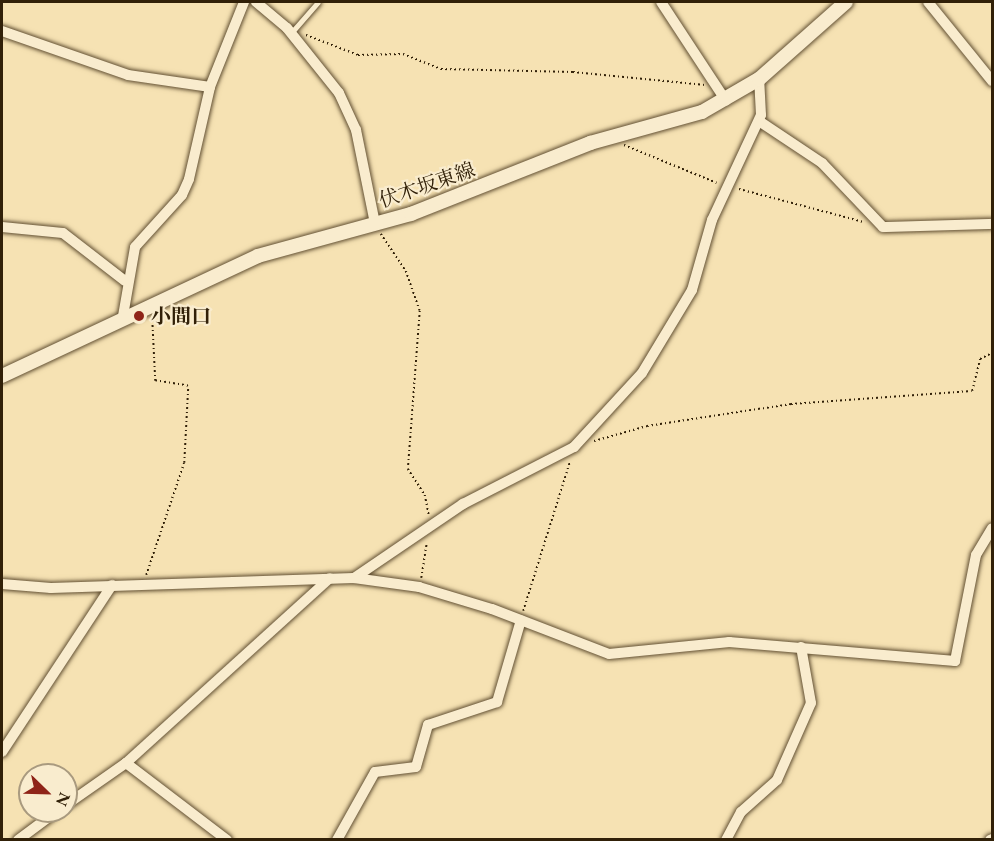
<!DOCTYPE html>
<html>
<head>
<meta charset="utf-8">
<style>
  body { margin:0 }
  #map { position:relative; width:994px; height:841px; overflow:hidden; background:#f6e2b3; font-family:"EB Garamond","Noto Serif JP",serif }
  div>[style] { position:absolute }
  .path>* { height:1.5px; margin-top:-0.75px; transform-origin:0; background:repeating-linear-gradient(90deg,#312008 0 1.5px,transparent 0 4.5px) }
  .roads { filter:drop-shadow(0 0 2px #625033) drop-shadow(0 0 2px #625033) }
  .lane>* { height:5px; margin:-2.5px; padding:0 2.5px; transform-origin:2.5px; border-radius:2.5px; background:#f9ecce }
  .street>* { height:10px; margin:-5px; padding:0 5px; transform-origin:5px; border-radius:5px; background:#f9ecce }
  .secondary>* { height:14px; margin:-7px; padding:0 7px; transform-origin:7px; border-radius:7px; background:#f9ecce }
  .dots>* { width:16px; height:16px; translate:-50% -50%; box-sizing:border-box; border:3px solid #f9ecce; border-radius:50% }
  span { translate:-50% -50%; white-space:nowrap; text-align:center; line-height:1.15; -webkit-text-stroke:4.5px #f9ecce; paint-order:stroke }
  .street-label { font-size:20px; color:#312008 }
  .poi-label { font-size:20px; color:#312008; font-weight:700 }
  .left { translate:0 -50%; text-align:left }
  .frame { position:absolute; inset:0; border:3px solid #312008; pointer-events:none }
  .north { position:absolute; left:18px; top:763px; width:60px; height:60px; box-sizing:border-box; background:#f9ecce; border:2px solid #a99a7f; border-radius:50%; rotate:113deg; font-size:16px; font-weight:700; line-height:24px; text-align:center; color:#312008 }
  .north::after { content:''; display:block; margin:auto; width:21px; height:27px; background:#8f2418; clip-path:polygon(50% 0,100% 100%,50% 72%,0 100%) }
</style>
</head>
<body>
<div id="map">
  <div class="path">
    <i style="left:306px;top:35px;width:56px;rotate:21deg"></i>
    <i style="left:358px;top:55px;width:45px;rotate:-1.3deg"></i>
    <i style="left:403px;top:54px;width:41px;rotate:21.5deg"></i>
    <i style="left:441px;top:69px;width:132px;rotate:1.3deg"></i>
    <i style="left:573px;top:72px;width:133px;rotate:5.6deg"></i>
    <i style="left:624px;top:145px;width:100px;rotate:22.2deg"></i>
    <i style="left:739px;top:189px;width:129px;rotate:14.8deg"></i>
    <i style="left:381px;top:234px;width:45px;rotate:56deg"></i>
    <i style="left:406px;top:271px;width:42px;rotate:70.7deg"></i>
    <i style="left:420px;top:311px;width:158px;rotate:94.3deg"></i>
    <i style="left:408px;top:469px;width:31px;rotate:57deg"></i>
    <i style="left:425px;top:495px;width:21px;rotate:79deg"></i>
    <i style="left:594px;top:441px;width:55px;rotate:-15.8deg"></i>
    <i style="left:647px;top:426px;width:146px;rotate:-8.7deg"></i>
    <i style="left:791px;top:404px;width:181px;rotate:-4.1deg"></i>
    <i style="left:972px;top:391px;width:33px;rotate:-76deg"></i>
    <i style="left:980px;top:359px;width:13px;rotate:-27deg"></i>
    <i style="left:146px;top:575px;width:118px;rotate:-71.3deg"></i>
    <i style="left:184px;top:463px;width:77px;rotate:-87deg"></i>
    <i style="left:188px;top:386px;width:33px;rotate:-171deg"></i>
    <i style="left:155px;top:381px;width:62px;rotate:-92.8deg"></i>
    <i style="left:421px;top:578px;width:36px;rotate:-81deg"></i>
    <i style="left:523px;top:611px;width:157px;rotate:-72.6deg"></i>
  </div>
  <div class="roads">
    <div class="lane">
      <i style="left:291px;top:33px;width:41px;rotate:-48.9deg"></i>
    </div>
    <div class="street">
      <i style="left:256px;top:2px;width:40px;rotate:40deg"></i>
      <i style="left:287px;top:28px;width:83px;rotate:51.3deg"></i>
      <i style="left:339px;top:93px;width:41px;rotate:65.3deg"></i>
      <i style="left:356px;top:130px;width:95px;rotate:78.5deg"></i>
      <i style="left:661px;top:2px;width:118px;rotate:56.7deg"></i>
      <i style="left:928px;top:2px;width:102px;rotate:51deg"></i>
      <i style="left:2px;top:31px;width:133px;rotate:19.2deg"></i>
      <i style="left:128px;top:75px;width:83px;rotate:8.3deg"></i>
      <i style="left:759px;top:121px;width:76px;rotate:33.7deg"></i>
      <i style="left:822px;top:163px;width:88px;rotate:46.4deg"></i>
      <i style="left:883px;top:227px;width:109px;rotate:-1.6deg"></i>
      <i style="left:2px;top:227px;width:61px;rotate:5.6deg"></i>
      <i style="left:63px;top:233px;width:78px;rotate:37.7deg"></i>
      <i style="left:123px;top:316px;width:70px;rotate:-80.1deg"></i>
      <i style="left:135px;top:247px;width:70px;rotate:-47.9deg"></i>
      <i style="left:182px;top:195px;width:17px;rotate:-66deg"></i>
      <i style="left:189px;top:179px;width:94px;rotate:-77.1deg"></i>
      <i style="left:210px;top:87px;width:92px;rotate:-68.2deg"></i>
      <i style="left:354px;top:578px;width:132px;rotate:-34.2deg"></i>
      <i style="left:463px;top:504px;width:125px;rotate:-27.2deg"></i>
      <i style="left:574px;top:447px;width:100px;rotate:-47.4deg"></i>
      <i style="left:642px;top:373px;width:97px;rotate:-58.9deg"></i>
      <i style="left:692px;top:290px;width:73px;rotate:-74.1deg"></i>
      <i style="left:712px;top:220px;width:116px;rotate:-65deg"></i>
      <i style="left:761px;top:115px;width:36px;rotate:-93deg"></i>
      <i style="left:2px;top:584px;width:49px;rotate:4.7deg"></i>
      <i style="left:51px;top:588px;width:303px;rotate:-1.9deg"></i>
      <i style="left:354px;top:578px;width:66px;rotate:7.9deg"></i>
      <i style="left:419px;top:587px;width:76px;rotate:16.8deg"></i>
      <i style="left:492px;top:609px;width:125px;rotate:21deg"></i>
      <i style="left:609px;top:654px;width:121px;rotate:-5.7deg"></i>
      <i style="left:729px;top:642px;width:227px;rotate:4.8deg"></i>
      <i style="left:955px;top:661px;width:108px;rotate:-78.8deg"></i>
      <i style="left:976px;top:555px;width:31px;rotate:-59deg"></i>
      <i style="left:2px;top:752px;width:200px;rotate:-56.6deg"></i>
      <i style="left:126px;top:763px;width:127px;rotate:37.3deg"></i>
      <i style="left:66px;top:805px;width:73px;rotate:-35deg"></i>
      <i style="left:126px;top:763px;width:275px;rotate:-42.2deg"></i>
      <i style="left:18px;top:840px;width:49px;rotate:-36.6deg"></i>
      <i style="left:337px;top:840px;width:78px;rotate:-60.8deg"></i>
      <i style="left:375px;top:772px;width:41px;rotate:-7deg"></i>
      <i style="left:416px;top:767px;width:44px;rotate:-74.1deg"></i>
      <i style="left:428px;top:725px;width:73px;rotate:-18.4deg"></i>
      <i style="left:497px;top:702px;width:85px;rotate:-73.7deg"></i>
      <i style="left:726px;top:840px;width:32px;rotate:-62deg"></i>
      <i style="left:741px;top:812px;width:48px;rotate:-41.6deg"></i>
      <i style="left:777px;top:780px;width:84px;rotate:-66.2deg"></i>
      <i style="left:811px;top:703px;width:57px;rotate:-100.1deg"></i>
      <i style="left:990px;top:840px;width:2px;rotate:-27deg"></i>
    </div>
    <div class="secondary">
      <i style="left:2px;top:376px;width:283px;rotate:-25.1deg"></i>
      <i style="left:258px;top:256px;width:159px;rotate:-15.4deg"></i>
      <i style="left:411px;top:214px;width:193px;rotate:-21.6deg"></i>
      <i style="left:590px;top:143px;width:116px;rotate:-15.5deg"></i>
      <i style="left:702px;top:112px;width:66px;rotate:-30.1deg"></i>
      <i style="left:759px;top:79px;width:116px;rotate:-41.5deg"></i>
    </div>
  </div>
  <div class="dots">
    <i style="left:139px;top:316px;background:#8f2418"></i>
  </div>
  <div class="street-label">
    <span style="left:427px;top:185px;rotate:-19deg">伏木坂東線</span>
  </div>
  <div class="poi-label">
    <span class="left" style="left:151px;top:316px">小間口</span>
  </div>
  <div class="frame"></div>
  <div class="north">N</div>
</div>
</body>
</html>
